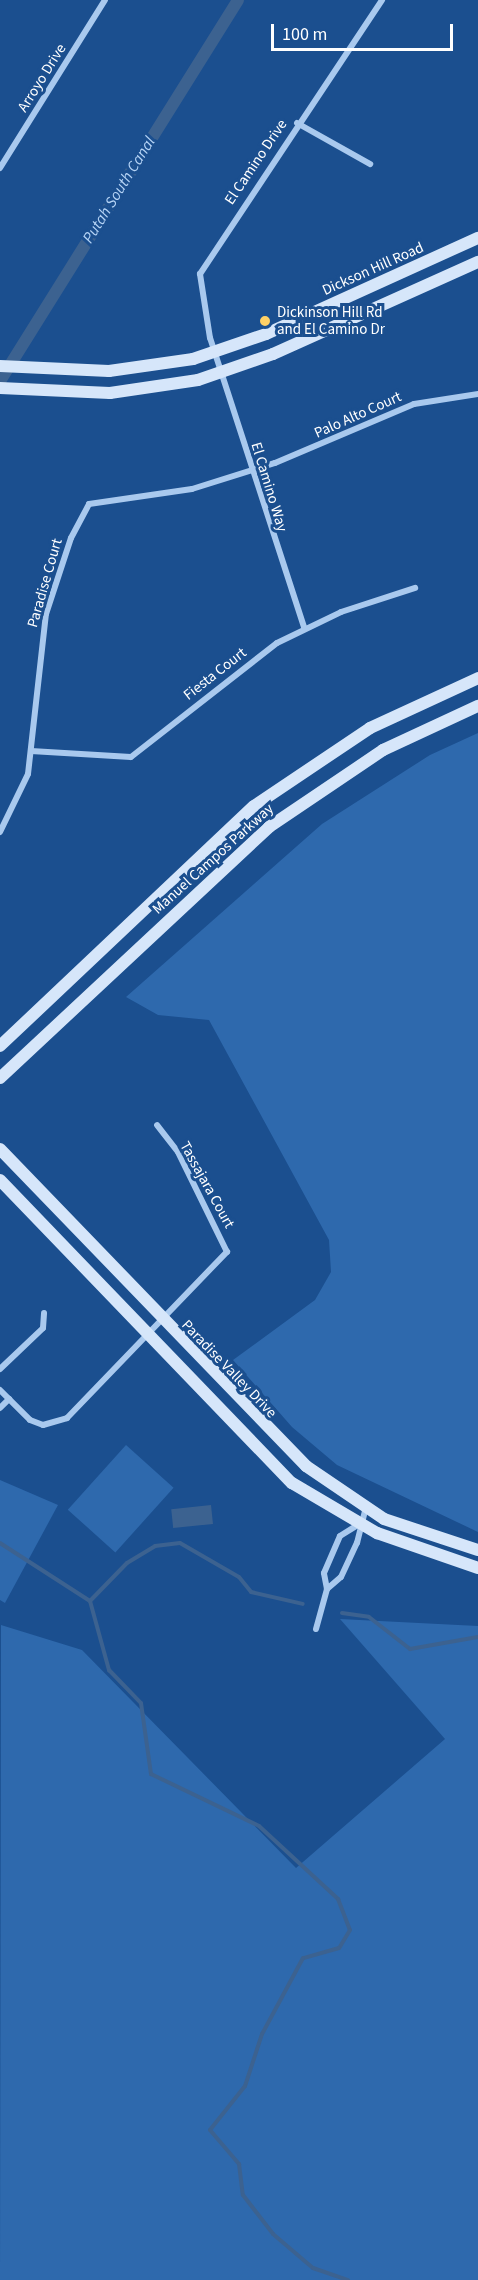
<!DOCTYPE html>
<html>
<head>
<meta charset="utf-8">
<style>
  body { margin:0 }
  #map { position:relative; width:478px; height:2280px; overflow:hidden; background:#1b4f8f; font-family:"Source Sans 3",sans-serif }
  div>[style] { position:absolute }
  .green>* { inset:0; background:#2e69ad; transform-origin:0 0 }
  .water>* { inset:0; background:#3c6290; transform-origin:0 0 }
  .stream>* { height:4px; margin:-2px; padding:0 2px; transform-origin:2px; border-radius:2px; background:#3c6290 }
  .canal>* { height:12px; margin:-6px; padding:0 6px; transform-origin:6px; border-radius:6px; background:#3c6290 }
  .street>* { height:6px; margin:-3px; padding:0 3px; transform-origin:3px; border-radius:3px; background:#a9c9ee }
  .secondary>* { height:12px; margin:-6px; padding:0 6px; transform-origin:6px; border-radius:6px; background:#d6e6fa }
  .dots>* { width:16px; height:16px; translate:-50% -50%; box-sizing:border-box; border:3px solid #1b4f8f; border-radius:50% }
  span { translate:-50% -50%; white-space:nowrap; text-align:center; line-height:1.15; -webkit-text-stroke:6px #1b4f8f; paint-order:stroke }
  .street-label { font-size:15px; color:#fff }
  .poi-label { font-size:15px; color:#fff }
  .left { translate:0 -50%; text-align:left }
  .water-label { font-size:16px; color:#b5d3f5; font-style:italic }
  .scale { position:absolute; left:271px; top:24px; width:182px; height:27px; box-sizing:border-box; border:3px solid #fff; border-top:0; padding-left:8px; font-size:18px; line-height:21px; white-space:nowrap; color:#fff; -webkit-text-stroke:4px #1b4f8f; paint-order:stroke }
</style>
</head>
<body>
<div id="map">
  <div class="green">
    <i style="clip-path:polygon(478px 733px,478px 1532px,337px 1465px,292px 1427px,233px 1360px,315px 1300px,331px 1272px,329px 1240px,209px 1020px,158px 1015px,126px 997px,322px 824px,430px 755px)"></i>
    <i style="left:126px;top:1445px;width:64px;height:87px;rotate:42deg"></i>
    <i style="clip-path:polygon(0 1480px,58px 1505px,5px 1603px,0 1600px)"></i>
    <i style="clip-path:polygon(340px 1619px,478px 1626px,478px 2280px,0 2280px,1px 1625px,82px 1650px,296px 1868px,445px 1739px)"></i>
  </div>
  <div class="water">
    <i style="left:211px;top:1505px;width:19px;height:40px;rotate:84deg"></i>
  </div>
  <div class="stream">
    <i style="left:0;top:1543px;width:107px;rotate:32.8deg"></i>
    <i style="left:90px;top:1601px;width:72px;rotate:74.6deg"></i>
    <i style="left:109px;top:1670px;width:46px;rotate:45.9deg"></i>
    <i style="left:141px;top:1703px;width:72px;rotate:82deg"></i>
    <i style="left:151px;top:1774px;width:120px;rotate:25.7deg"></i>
    <i style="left:259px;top:1826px;width:108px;rotate:42.7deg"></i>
    <i style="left:338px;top:1899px;width:33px;rotate:69deg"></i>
    <i style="left:350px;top:1930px;width:21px;rotate:121deg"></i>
    <i style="left:339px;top:1948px;width:37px;rotate:164deg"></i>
    <i style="left:303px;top:1958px;width:86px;rotate:118.3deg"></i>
    <i style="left:262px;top:2034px;width:55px;rotate:108.1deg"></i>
    <i style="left:245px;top:2086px;width:56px;rotate:128.5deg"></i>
    <i style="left:210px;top:2130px;width:45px;rotate:49.5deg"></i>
    <i style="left:239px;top:2164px;width:31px;rotate:83deg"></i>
    <i style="left:243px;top:2195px;width:49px;rotate:52.4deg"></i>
    <i style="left:273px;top:2234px;width:52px;rotate:40.4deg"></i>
    <i style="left:313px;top:2268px;width:37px;rotate:19deg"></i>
    <i style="left:90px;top:1601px;width:53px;rotate:-45.8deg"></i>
    <i style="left:127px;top:1563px;width:33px;rotate:-31deg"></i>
    <i style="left:155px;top:1546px;width:25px;rotate:-7deg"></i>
    <i style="left:180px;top:1543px;width:68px;rotate:30deg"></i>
    <i style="left:239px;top:1577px;width:19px;rotate:51deg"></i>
    <i style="left:251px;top:1592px;width:53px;rotate:13deg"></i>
    <i style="left:342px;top:1613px;width:27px;rotate:8deg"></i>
    <i style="left:369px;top:1617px;width:52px;rotate:38deg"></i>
    <i style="left:410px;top:1649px;width:69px;rotate:-10deg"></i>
  </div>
  <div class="canal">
    <i style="left:0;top:381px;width:449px;rotate:-58deg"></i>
  </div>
  <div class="street">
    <i style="left:297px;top:123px;width:84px;rotate:29.3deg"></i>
    <i style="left:0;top:168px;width:198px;rotate:-58deg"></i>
    <i style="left:304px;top:627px;width:304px;rotate:-108deg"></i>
    <i style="left:210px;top:338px;width:65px;rotate:-98.9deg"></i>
    <i style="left:200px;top:274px;width:329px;rotate:-56.4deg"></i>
    <i style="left:31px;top:751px;width:100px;rotate:3.4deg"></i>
    <i style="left:131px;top:757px;width:185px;rotate:-38deg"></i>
    <i style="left:277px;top:643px;width:71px;rotate:-25.8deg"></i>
    <i style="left:341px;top:612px;width:78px;rotate:-18deg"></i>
    <i style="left:0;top:832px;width:64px;rotate:-64.2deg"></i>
    <i style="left:28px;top:774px;width:161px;rotate:-83.6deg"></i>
    <i style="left:46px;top:614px;width:80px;rotate:-71.8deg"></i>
    <i style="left:71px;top:538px;width:38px;rotate:-62deg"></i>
    <i style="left:89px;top:504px;width:104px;rotate:-8.3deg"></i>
    <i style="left:192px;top:489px;width:87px;rotate:-17.4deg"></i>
    <i style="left:275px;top:463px;width:151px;rotate:-23deg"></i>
    <i style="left:414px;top:404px;width:65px;rotate:-8.9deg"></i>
    <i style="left:0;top:1369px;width:59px;rotate:-43.6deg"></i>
    <i style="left:43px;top:1328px;width:15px;rotate:-86deg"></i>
    <i style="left:0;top:1390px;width:42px;rotate:45deg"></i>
    <i style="left:30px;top:1420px;width:14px;rotate:21deg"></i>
    <i style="left:43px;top:1425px;width:25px;rotate:-16deg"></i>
    <i style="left:67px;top:1418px;width:231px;rotate:-46.1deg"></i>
    <i style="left:227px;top:1252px;width:111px;rotate:-116.1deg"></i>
    <i style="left:178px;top:1152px;width:34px;rotate:-128deg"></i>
    <i style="left:0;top:1408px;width:13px;rotate:-45deg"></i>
    <i style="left:327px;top:1589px;width:18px;rotate:-41deg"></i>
    <i style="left:341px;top:1577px;width:38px;rotate:-65deg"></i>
    <i style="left:357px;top:1543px;width:36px;rotate:-76deg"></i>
    <i style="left:316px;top:1629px;width:41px;rotate:-74.6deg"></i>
    <i style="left:327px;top:1589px;width:16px;rotate:-101deg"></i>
    <i style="left:324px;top:1573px;width:40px;rotate:-66.6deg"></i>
    <i style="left:340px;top:1536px;width:22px;rotate:-32deg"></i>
  </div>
  <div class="secondary">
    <i style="left:0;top:366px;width:109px;rotate:2.6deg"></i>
    <i style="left:109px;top:371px;width:85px;rotate:-8.1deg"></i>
    <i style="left:193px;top:359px;width:77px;rotate:-18.9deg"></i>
    <i style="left:266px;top:334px;width:233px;rotate:-24.4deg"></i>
    <i style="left:0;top:388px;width:110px;rotate:2.6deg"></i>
    <i style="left:110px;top:393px;width:89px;rotate:-8.4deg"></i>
    <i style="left:198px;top:380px;width:79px;rotate:-19.1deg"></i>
    <i style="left:273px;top:354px;width:225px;rotate:-24.2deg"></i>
    <i style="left:0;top:1046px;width:349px;rotate:-43.4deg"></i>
    <i style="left:254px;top:806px;width:140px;rotate:-33.9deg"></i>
    <i style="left:370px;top:728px;width:119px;rotate:-24.8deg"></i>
    <i style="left:0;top:1078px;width:368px;rotate:-43deg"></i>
    <i style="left:269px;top:827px;width:138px;rotate:-34deg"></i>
    <i style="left:383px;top:750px;width:105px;rotate:-24.9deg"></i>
    <i style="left:0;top:1149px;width:441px;rotate:46deg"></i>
    <i style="left:306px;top:1466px;width:94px;rotate:34.2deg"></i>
    <i style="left:384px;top:1519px;width:99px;rotate:18.3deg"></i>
    <i style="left:0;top:1180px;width:421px;rotate:46.1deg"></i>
    <i style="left:292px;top:1483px;width:99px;rotate:30.5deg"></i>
    <i style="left:377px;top:1533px;width:107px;rotate:19.1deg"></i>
  </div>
  <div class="dots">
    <i style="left:265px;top:321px;background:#ffd166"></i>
  </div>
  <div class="street-label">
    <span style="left:42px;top:78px;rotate:-58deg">Arroyo Drive</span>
    <span style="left:256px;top:162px;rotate:-56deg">El Camino Drive</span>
    <span style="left:373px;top:269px;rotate:-24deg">Dickson Hill Road</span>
    <span style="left:358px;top:415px;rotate:-24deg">Palo Alto Court</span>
    <span style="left:269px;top:487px;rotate:73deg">El Camino Way</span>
    <span style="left:45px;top:583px;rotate:-74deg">Paradise Court</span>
    <span style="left:215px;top:674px;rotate:-38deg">Fiesta Court</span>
    <span style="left:213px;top:859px;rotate:-42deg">Manuel Campos Parkway</span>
    <span style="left:207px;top:1185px;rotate:61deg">Tassajara Court</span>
    <span style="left:229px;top:1369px;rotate:46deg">Paradise Valley Drive</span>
  </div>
  <div class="poi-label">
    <span class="left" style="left:277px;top:321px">Dickinson Hill Rd<br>and El Camino Dr</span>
  </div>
  <div class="water-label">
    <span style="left:119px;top:190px;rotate:-58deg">Putah South Canal</span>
  </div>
  <div class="scale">100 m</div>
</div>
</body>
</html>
